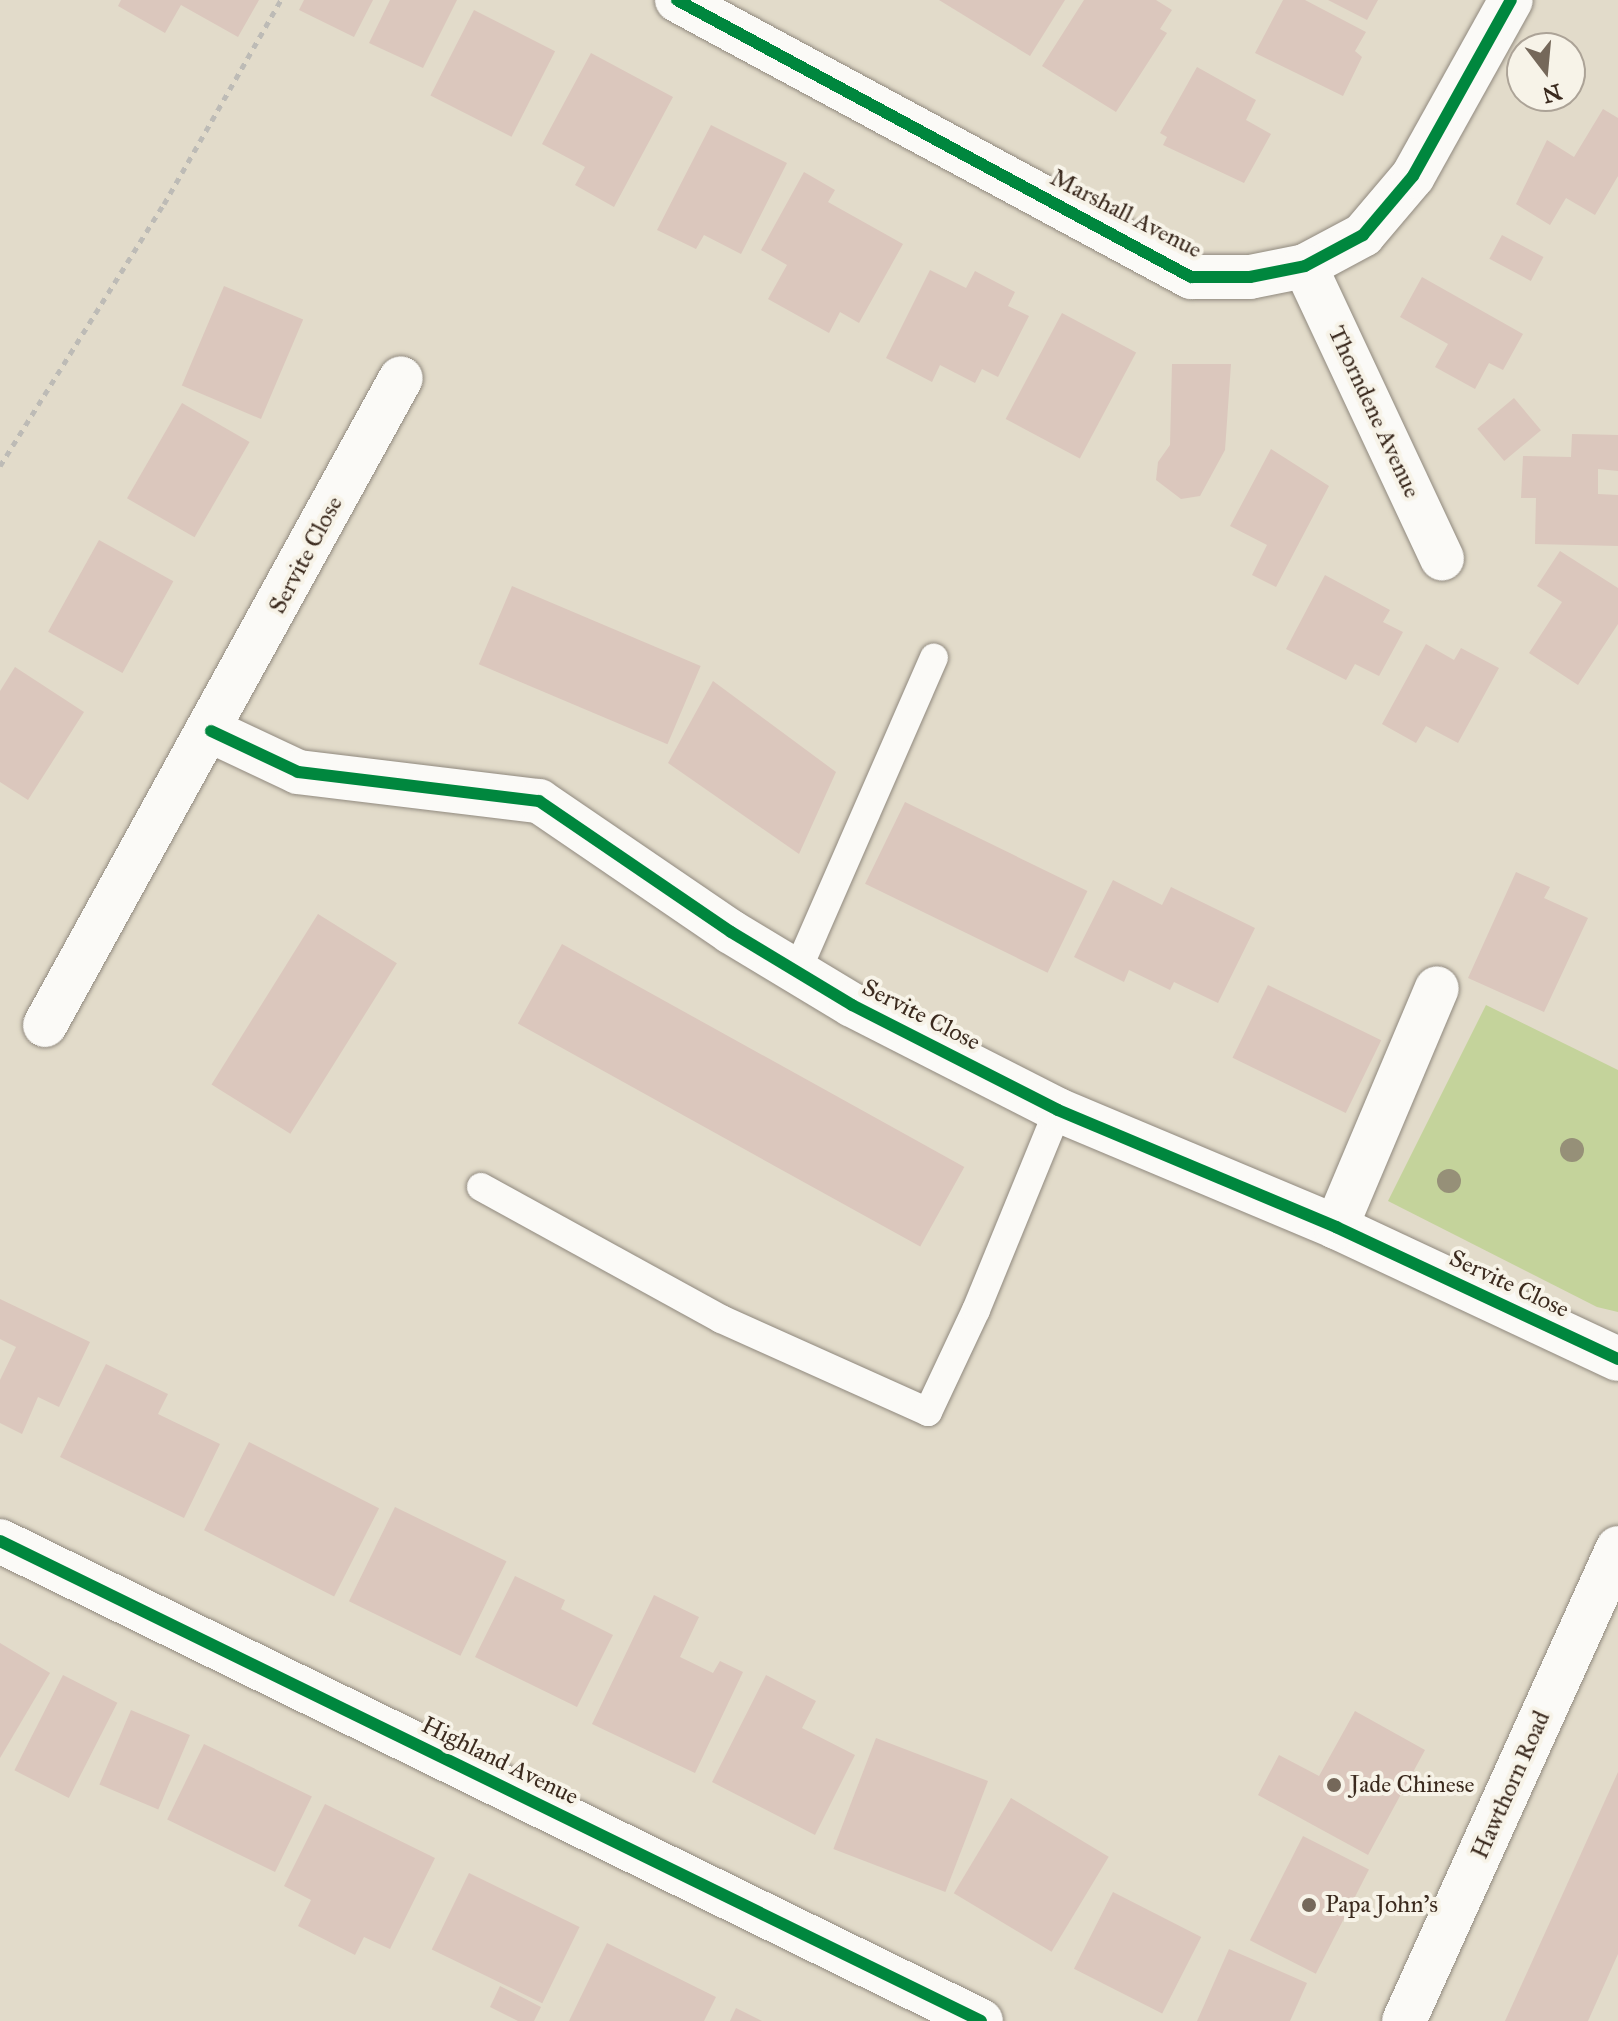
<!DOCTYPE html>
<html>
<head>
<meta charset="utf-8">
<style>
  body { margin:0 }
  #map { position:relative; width:1618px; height:2021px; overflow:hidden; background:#e2dbca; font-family:"IM FELL Great Primer",serif }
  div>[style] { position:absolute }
  .green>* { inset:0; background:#c4d39b }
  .building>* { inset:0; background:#dbc7bd; transform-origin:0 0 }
  .path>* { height:5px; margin-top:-2.5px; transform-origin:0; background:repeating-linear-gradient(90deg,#bdbbb6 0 6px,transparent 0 12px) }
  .roads { filter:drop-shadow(0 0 2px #90897e) drop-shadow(0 0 2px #90897e) }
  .lane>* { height:28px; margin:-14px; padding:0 14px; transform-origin:14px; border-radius:14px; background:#fbfaf7 }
  .street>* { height:44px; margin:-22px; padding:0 22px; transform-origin:22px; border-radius:22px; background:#fbfaf7 }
  .secondary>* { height:44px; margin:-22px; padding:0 22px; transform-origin:22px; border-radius:22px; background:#fbfaf7 }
  .cycleway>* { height:12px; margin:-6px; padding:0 6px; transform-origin:6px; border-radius:6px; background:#00873e }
  .trees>* { width:24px; height:24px; margin:-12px; border-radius:50%; background:#969078 }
  .dots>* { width:22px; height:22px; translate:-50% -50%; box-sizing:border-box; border:4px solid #f7f3e8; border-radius:50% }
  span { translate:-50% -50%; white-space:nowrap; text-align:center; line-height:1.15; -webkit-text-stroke:8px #f7f3e8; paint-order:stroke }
  .street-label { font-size:24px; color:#3b2a1e }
  .poi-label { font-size:24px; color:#3b2a1e }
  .left { translate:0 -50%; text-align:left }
  .north { position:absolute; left:1506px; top:32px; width:80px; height:80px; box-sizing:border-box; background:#f7f3e8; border:2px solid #aca397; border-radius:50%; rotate:164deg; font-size:22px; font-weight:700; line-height:32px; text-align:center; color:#3b2a1e }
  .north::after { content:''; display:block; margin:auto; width:28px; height:36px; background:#75685a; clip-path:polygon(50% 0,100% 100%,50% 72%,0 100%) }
</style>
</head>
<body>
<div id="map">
  <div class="green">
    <i style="clip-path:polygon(1486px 1005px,1618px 1070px,1618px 1312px,1597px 1307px,1388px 1201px)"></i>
  </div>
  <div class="building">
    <i style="clip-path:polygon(121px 0,259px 0,238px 37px,181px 5px,165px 33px,118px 6px)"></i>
    <i style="clip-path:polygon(304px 0,373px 0,354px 37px,299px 10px)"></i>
    <i style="clip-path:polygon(390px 0,457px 0,423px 68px,369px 43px)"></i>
    <i style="clip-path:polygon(939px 0,1065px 0,1030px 56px)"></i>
    <i style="clip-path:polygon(1084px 0,1156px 0,1172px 10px,1160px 29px,1167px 33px,1116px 112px,1042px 66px)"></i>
    <i style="clip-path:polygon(1283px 0,1305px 0,1366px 32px,1355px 51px,1362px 57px,1343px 96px,1255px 53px)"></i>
    <i style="clip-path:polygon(1328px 0,1378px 0,1367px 20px)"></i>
    <i style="left:474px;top:10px;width:91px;height:96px;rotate:27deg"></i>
    <i style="clip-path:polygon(591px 53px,673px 97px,614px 207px,575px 185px,585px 167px,542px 144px)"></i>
    <i style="clip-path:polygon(1197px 67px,1256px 100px,1246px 120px,1271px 134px,1244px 183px,1163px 145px,1167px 137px,1160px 133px)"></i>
    <i style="clip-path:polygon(1603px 109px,1618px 118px,1618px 176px,1595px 215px,1566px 198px,1550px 225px,1516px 204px,1547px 140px,1574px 157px)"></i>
    <i style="clip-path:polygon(711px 125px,787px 163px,741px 254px,704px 235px,696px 249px,657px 230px)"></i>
    <i style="clip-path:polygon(804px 172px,835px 190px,828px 202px,903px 244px,859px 323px,840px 312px,829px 333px,768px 299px,787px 265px,761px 250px)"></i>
    <i style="left:1502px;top:235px;width:47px;height:27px;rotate:28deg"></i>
    <i style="clip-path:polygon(930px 270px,966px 288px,975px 271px,1015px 292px,1008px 306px,1029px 316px,998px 377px,982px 369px,975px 383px,940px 365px,932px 382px,886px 358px)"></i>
    <i style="clip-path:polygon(1422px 277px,1523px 334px,1503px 370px,1489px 363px,1475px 389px,1435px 367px,1448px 344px,1400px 317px)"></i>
    <i style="left:224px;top:286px;width:86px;height:108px;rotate:23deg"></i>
    <i style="left:1062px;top:313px;width:84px;height:120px;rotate:28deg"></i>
    <i style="clip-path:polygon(1172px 364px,1231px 364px,1225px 450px,1200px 496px,1181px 499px,1156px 480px,1158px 462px,1170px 445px)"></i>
    <i style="left:1514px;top:398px;width:42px;height:48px;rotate:50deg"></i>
    <i style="left:182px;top:403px;width:78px;height:110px;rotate:30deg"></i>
    <i style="clip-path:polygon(1572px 434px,1618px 435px,1618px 471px,1598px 469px,1598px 494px,1618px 495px,1618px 546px,1535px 544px,1536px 498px,1521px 498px,1523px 456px,1571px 457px)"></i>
    <i style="clip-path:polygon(1271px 449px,1329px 486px,1276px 587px,1252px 575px,1267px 545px,1230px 526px)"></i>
    <i style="left:99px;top:540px;width:85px;height:105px;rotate:29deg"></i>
    <i style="clip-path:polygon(1560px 551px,1618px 588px,1618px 624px,1578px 685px,1529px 653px,1562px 602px,1537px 586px)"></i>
    <i style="clip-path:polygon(1325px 575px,1390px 610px,1383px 622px,1403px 632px,1379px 676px,1355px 664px,1346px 680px,1286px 649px)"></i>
    <i style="left:512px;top:586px;width:205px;height:85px;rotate:23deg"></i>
    <i style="clip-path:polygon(1426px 644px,1454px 660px,1461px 648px,1499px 668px,1458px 743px,1426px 726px,1416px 743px,1382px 724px)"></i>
    <i style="clip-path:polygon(15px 667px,84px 712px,28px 800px,0 782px,0 691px)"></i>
    <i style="clip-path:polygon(713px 681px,836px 772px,799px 854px,668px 763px)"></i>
    <i style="left:905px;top:802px;width:203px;height:91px;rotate:26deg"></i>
    <i style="clip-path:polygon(1516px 872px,1550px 887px,1544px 898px,1588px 918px,1544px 1012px,1468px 978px)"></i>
    <i style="clip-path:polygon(1113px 880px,1162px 905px,1171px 887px,1255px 928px,1218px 1003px,1174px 982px,1170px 990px,1129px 970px,1124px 982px,1074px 957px)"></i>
    <i style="left:318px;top:914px;width:93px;height:201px;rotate:32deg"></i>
    <i style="left:562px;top:944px;width:460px;height:91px;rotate:29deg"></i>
    <i style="left:1268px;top:985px;width:126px;height:81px;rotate:26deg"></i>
    <i style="clip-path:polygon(0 1299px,90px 1342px,59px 1407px,38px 1397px,22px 1434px,0 1423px,0 1380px,16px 1347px,0 1339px)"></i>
    <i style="clip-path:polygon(106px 1364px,168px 1394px,158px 1414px,220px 1444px,184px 1518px,60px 1457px)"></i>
    <i style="left:249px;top:1442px;width:146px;height:99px;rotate:27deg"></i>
    <i style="left:395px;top:1507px;width:124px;height:105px;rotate:26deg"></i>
    <i style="clip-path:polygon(515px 1576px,565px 1600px,561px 1609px,613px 1635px,577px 1707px,475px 1657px)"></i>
    <i style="clip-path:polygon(654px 1595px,699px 1617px,680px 1657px,713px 1673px,720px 1661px,743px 1672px,695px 1773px,592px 1724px)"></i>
    <i style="clip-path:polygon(0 1643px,50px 1673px,0 1758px)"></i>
    <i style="left:63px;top:1675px;width:61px;height:107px;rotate:27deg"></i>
    <i style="clip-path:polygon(766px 1675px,816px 1701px,802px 1728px,855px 1755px,815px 1835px,712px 1782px)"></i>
    <i style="left:131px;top:1710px;width:64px;height:81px;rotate:23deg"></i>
    <i style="clip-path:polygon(1355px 1711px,1425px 1750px,1368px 1855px,1258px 1795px,1279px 1755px,1319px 1776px)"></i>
    <i style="left:876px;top:1738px;width:120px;height:119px;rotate:21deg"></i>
    <i style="left:204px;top:1744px;width:120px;height:84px;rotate:26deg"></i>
    <i style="clip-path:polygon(1618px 1772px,1618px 1954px,1588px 2021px,1505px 2021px)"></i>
    <i style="left:1011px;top:1798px;width:114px;height:111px;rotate:31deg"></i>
    <i style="clip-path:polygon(325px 1804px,435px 1858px,390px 1949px,364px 1937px,355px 1955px,298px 1926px,311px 1900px,284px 1886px)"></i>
    <i style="left:1303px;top:1836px;width:74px;height:117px;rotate:27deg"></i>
    <i style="left:469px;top:1873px;width:123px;height:85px;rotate:26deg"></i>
    <i style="left:1113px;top:1892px;width:99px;height:86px;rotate:27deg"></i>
    <i style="clip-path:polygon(607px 1943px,716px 1997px,704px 2021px,569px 2021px)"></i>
    <i style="clip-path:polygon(1229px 1949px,1307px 1983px,1290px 2021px,1197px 2021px)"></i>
    <i style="clip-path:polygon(500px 1986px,541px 2007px,534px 2021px,518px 2021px,490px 2007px)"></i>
    <i style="clip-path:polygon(736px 2008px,762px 2021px,730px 2021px)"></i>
  </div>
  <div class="path">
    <i style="left:0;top:466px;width:309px;rotate:-58deg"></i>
    <i style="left:164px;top:204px;width:235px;rotate:-60.2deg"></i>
  </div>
  <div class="roads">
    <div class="lane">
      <i style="left:797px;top:971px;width:342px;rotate:-66.4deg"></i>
      <i style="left:481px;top:1187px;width:274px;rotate:28.8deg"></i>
      <i style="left:721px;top:1319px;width:227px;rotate:24.2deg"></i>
      <i style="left:928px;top:1412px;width:113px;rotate:-64.8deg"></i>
      <i style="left:976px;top:1310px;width:216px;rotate:-67.7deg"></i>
    </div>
    <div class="street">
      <i style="left:677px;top:0;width:584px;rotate:28.32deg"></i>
      <i style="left:1191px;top:277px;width:59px"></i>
      <i style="left:1250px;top:277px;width:56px;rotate:-11.3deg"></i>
      <i style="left:1305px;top:266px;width:66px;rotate:-28.1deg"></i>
      <i style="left:1363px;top:235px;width:77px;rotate:-49.7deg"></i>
      <i style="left:1413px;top:176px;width:201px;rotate:-60.9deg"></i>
      <i style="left:1305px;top:266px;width:323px;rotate:64.9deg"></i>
      <i style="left:211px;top:731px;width:96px;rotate:25.2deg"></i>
      <i style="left:298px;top:772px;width:243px;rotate:6.9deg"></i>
      <i style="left:539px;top:801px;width:232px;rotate:34.3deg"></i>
      <i style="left:731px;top:932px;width:141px;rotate:31.1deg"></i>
      <i style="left:852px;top:1005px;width:231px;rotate:27deg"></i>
      <i style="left:1058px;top:1110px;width:302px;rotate:22.8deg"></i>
      <i style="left:1336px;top:1227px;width:311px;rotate:25.1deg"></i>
      <i style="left:45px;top:1025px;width:738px;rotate:-61.18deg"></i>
      <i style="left:1336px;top:1227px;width:259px;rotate:-67.1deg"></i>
      <i style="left:0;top:1541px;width:1092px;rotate:26.07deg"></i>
    </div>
    <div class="secondary">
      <i style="left:1404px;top:2021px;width:519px;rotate:-65.66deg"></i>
    </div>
  </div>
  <div class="cycleway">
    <i style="left:677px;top:0;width:584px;rotate:28.32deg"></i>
    <i style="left:1191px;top:277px;width:59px"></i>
    <i style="left:1250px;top:277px;width:56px;rotate:-11.3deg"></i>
    <i style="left:1305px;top:266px;width:66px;rotate:-28.1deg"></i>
    <i style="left:1363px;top:235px;width:77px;rotate:-49.7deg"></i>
    <i style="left:1413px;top:176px;width:201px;rotate:-60.9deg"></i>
    <i style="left:211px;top:731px;width:96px;rotate:25.2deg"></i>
    <i style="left:298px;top:772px;width:243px;rotate:6.9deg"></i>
    <i style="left:539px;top:801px;width:232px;rotate:34.3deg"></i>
    <i style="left:731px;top:932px;width:141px;rotate:31.1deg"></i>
    <i style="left:852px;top:1005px;width:231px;rotate:27deg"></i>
    <i style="left:1058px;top:1110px;width:302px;rotate:22.8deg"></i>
    <i style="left:1336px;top:1227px;width:311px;rotate:25.1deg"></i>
    <i style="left:0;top:1541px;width:1092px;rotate:26.07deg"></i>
  </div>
  <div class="trees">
    <i style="left:1572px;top:1150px"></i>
    <i style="left:1449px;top:1181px"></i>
  </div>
  <div class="dots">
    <i style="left:1334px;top:1785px;background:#75685a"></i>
    <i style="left:1309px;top:1905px;background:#75685a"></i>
  </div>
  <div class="street-label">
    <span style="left:1126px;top:214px;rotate:27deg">Marshall Avenue</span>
    <span style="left:1374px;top:412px;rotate:65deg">Thorndene Avenue</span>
    <span style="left:306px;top:555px;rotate:-62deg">Servite Close</span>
    <span style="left:921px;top:1015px;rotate:27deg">Servite Close</span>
    <span style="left:1509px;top:1284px;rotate:25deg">Servite Close</span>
    <span style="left:500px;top:1761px;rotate:26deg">Highland Avenue</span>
    <span style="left:1511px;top:1785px;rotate:-66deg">Hawthorn Road</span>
  </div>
  <div class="poi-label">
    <span class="left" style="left:1350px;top:1785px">Jade Chinese</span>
    <span class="left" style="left:1325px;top:1905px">Papa John's</span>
  </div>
  <div class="north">N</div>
</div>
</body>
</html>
